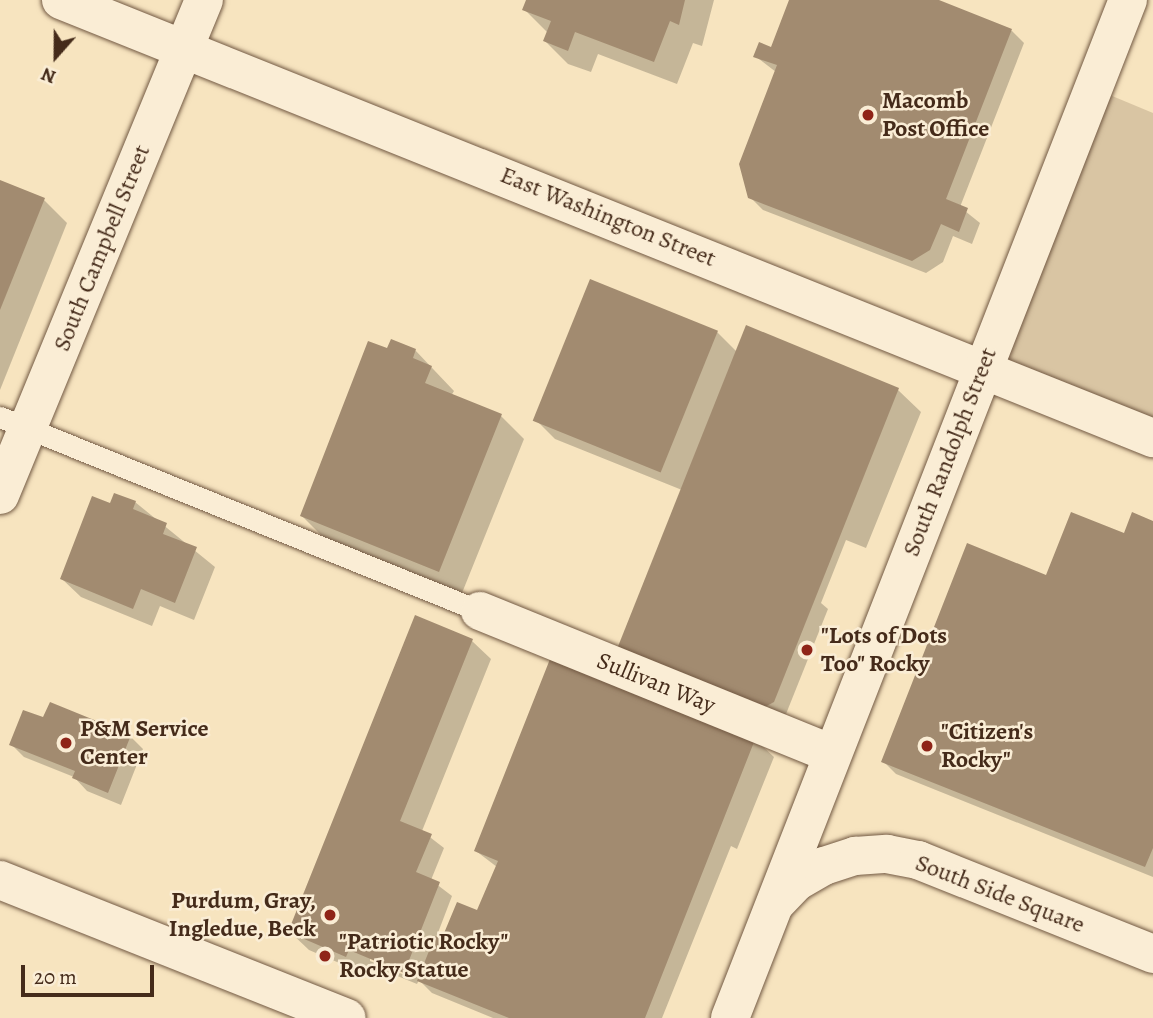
<!DOCTYPE html>
<html>
<head>
<meta charset="utf-8">
<style>
  body { margin:0 }
  #map { position:relative; width:1153px; height:1018px; overflow:hidden; background:#f7e4bf; font-family:Alegreya,serif }
  div>[style] { position:absolute }
  .green>* { inset:0; background:#d9c5a3 }
  .shadow>* { inset:0; background:#0003 }
  .building>* { inset:0; background:#a28b70; transform-origin:0 0 }
  .roads { filter:drop-shadow(0 0 2px #725943) drop-shadow(0 0 2px #725943) }
  .lane>* { height:21px; margin:-10.5px; padding:0 10.5px; transform-origin:10.5px; border-radius:10.5px; background:#faedd5 }
  .street>* { height:38px; margin:-19px; padding:0 19px; transform-origin:19px; border-radius:19px; background:#faedd5 }
  .secondary>* { height:38px; margin:-19px; padding:0 19px; transform-origin:19px; border-radius:19px; background:#faedd5 }
  .dots>* { width:19px; height:19px; translate:-50% -50%; box-sizing:border-box; border:4px solid #faedd5; border-radius:50% }
  span { translate:-50% -50%; white-space:nowrap; text-align:center; line-height:1.15; -webkit-text-stroke:5px #faedd5; paint-order:stroke }
  .poi-label { font-size:24px; color:#452b1a; font-weight:700 }
  .left { translate:0 -50%; text-align:left }
  .right { translate:-100% -50%; text-align:right }
  .street-label { font-size:24px; color:#452b1a }
  .north { position:absolute; left:21px; top:21px; width:70px; height:70px; -webkit-text-stroke:5px #faedd5; paint-order:stroke; rotate:201deg; font-size:19px; font-weight:700; line-height:28px; text-align:center; color:#452b1a }
  .north::after { content:''; display:block; margin:auto; width:24px; height:32px; background:#452b1a; clip-path:polygon(50% 0,100% 100%,50% 72%,0 100%) }
  .scale { position:absolute; left:21px; top:965px; width:133px; height:32px; box-sizing:border-box; border:4px solid #452b1a; border-top:0; padding-left:9px; font-size:21px; line-height:24px; white-space:nowrap; color:#452b1a; -webkit-text-stroke:5px #faedd5; paint-order:stroke }
</style>
</head>
<body>
<div id="map">
  <div class="green">
    <i style="clip-path:polygon(1093px 88px,1153px 113px,1153px 438px,983px 367px)"></i>
  </div>
  <div class="shadow">
    <i style="clip-path:polygon(528px 0,714px 0,702px 46px,693px 43px,677px 84px,598px 54px,591px 72px,568px 64px,545px 41px,548px 33px,524px 9px)"></i>
    <i style="clip-path:polygon(791px 0,935px 0,1012px 31px,1024px 43px,960px 207px,980px 223px,972px 244px,953px 236px,943px 262px,926px 273px,763px 210px,750px 197px,776px 72px,755px 56px,772px 49px)"></i>
    <i style="clip-path:polygon(0 182px,44px 200px,67px 223px,0 390px)"></i>
    <i style="clip-path:polygon(717px 332px,737px 352px,898px 390px,921px 412px,866px 548px,846px 540px,821px 603px,828px 609px,786px 714px,773px 722px,630px 666px,682px 490px,555px 439px,536px 420px)"></i>
    <i style="clip-path:polygon(415px 350px,454px 391px,451px 396px,501px 416px,524px 439px,462px 593px,325px 539px,302px 516px,388px 351px)"></i>
    <i style="clip-path:polygon(135px 502px,215px 567px,194px 620px,160px 606px,152px 626px,81px 597px,62px 579px,111px 505px)"></i>
    <i style="clip-path:polygon(1153px 523px,1153px 877px,896px 774px,883px 761px,1047px 578px)"></i>
    <i style="clip-path:polygon(evenodd,472px 641px,491px 659px,422px 831px,444px 848px,431px 880px,452px 896px,436px 938px,443px 941px,478px 912px,497px 867px,476px 851px,755px 739px,774px 757px,737px 849px,731px 846px,662px 1018px,493px 1018px,432px 993px,419px 980px,417px 984px,368px 964px,365px 974px,309px 950px,290px 932px,472px 641px,370px 957px,413px 974px,412px 978px,370px 961px,370px 957px)"></i>
    <i style="clip-path:polygon(44px 720px,130px 736px,143px 749px,121px 805px,87px 791px,74px 777px,24px 757px,11px 744px)"></i>
  </div>
  <div class="building">
    <i style="clip-path:polygon(526px 0,685px 0,679px 25px,670px 21px,654px 62px,575px 32px,568px 51px,543px 41px,551px 21px,522px 10px)"></i>
    <i style="clip-path:polygon(789px 0,939px 0,1012px 29px,946px 199px,968px 208px,959px 232px,941px 224px,930px 250px,912px 261px,748px 198px,739px 164px,777px 65px,753px 57px,759px 42px,771px 47px)"></i>
    <i style="clip-path:polygon(0 180px,45px 198px,0 310px)"></i>
    <i style="left:590px;top:279px;width:138px;height:153px;rotate:22deg"></i>
    <i style="clip-path:polygon(746px 325px,899px 388px,774px 702px,759px 710px,615px 654px)"></i>
    <i style="clip-path:polygon(391px 339px,416px 349px,413px 358px,432px 366px,425px 383px,502px 414px,439px 572px,300px 516px,368px 341px,387px 348px)"></i>
    <i style="clip-path:polygon(114px 493px,136px 501px,133px 509px,167px 523px,163px 534px,197px 547px,175px 603px,141px 589px,133px 609px,60px 579px,92px 496px,110px 503px)"></i>
    <i style="clip-path:polygon(1071px 512px,1124px 533px,1132px 512px,1153px 521px,1153px 848px,1145px 867px,881px 762px,967px 543px,1046px 575px)"></i>
    <i style="clip-path:polygon(415px 615px,473px 639px,400px 821px,432px 834px,416px 872px,440px 882px,404px 973px,349px 950px,346px 957px,288px 932px)"></i>
    <i style="clip-path:polygon(552px 654px,756px 737px,645px 1018px,509px 1018px,417px 981px,435px 936px,442px 938px,457px 902px,477px 910px,498px 861px,474px 851px)"></i>
    <i style="clip-path:polygon(50px 702px,131px 735px,108px 793px,72px 778px,75px 771px,9px 745px,23px 710px,43px 717px)"></i>
  </div>
  <div class="roads">
    <div class="lane">
      <i style="left:0;top:417px;width:518px;rotate:22.01deg"></i>
    </div>
    <div class="street">
      <i style="left:61px;top:0;width:1177px;rotate:21.86deg"></i>
      <i style="left:0;top:495px;width:535px;rotate:-67.6deg"></i>
      <i style="left:480px;top:611px;width:380px;rotate:22.1deg"></i>
    </div>
    <div class="secondary">
      <i style="left:0;top:880px;width:373px;rotate:21.7deg"></i>
      <i style="left:776px;top:903px;width:29px;rotate:-46deg"></i>
      <i style="left:796px;top:882px;width:32px;rotate:-30deg"></i>
      <i style="left:824px;top:866px;width:33px;rotate:-18deg"></i>
      <i style="left:855px;top:856px;width:32px;rotate:-4deg"></i>
      <i style="left:887px;top:854px;width:32px;rotate:11deg"></i>
      <i style="left:918px;top:860px;width:253px;rotate:21.8deg"></i>
      <i style="left:730px;top:1018px;width:1093px;rotate:-68.65deg"></i>
    </div>
  </div>
  <div class="dots">
    <i style="left:868px;top:115px;background:#8f2418"></i>
    <i style="left:807px;top:650px;background:#8f2418"></i>
    <i style="left:66px;top:743px;background:#8f2418"></i>
    <i style="left:927px;top:746px;background:#8f2418"></i>
    <i style="left:330px;top:915px;background:#8f2418"></i>
    <i style="left:325px;top:956px;background:#8f2418"></i>
  </div>
  <div class="poi-label">
    <span class="left" style="left:882px;top:115px">Macomb<br>Post Office</span>
    <span class="left" style="left:821px;top:650px">"Lots of Dots<br>Too" Rocky</span>
    <span class="left" style="left:80px;top:743px">P&amp;M Service<br>Center</span>
    <span class="left" style="left:941px;top:746px">"Citizen's<br>Rocky"</span>
    <span class="right" style="left:316px;top:915px">Purdum, Gray,<br>Ingledue, Beck</span>
    <span class="left" style="left:339px;top:956px">"Patriotic Rocky"<br>Rocky Statue</span>
  </div>
  <div class="street-label">
    <span style="left:608px;top:217px;rotate:22deg">East Washington Street</span>
    <span style="left:102px;top:248px;rotate:-68deg">South Campbell Street</span>
    <span style="left:950px;top:452px;rotate:-69deg">South Randolph Street</span>
    <span style="left:656px;top:683px;rotate:22deg">Sullivan Way</span>
    <span style="left:1000px;top:894px;rotate:21deg">South Side Square</span>
  </div>
  <div class="north">N</div>
  <div class="scale">20 m</div>
</div>
</body>
</html>
